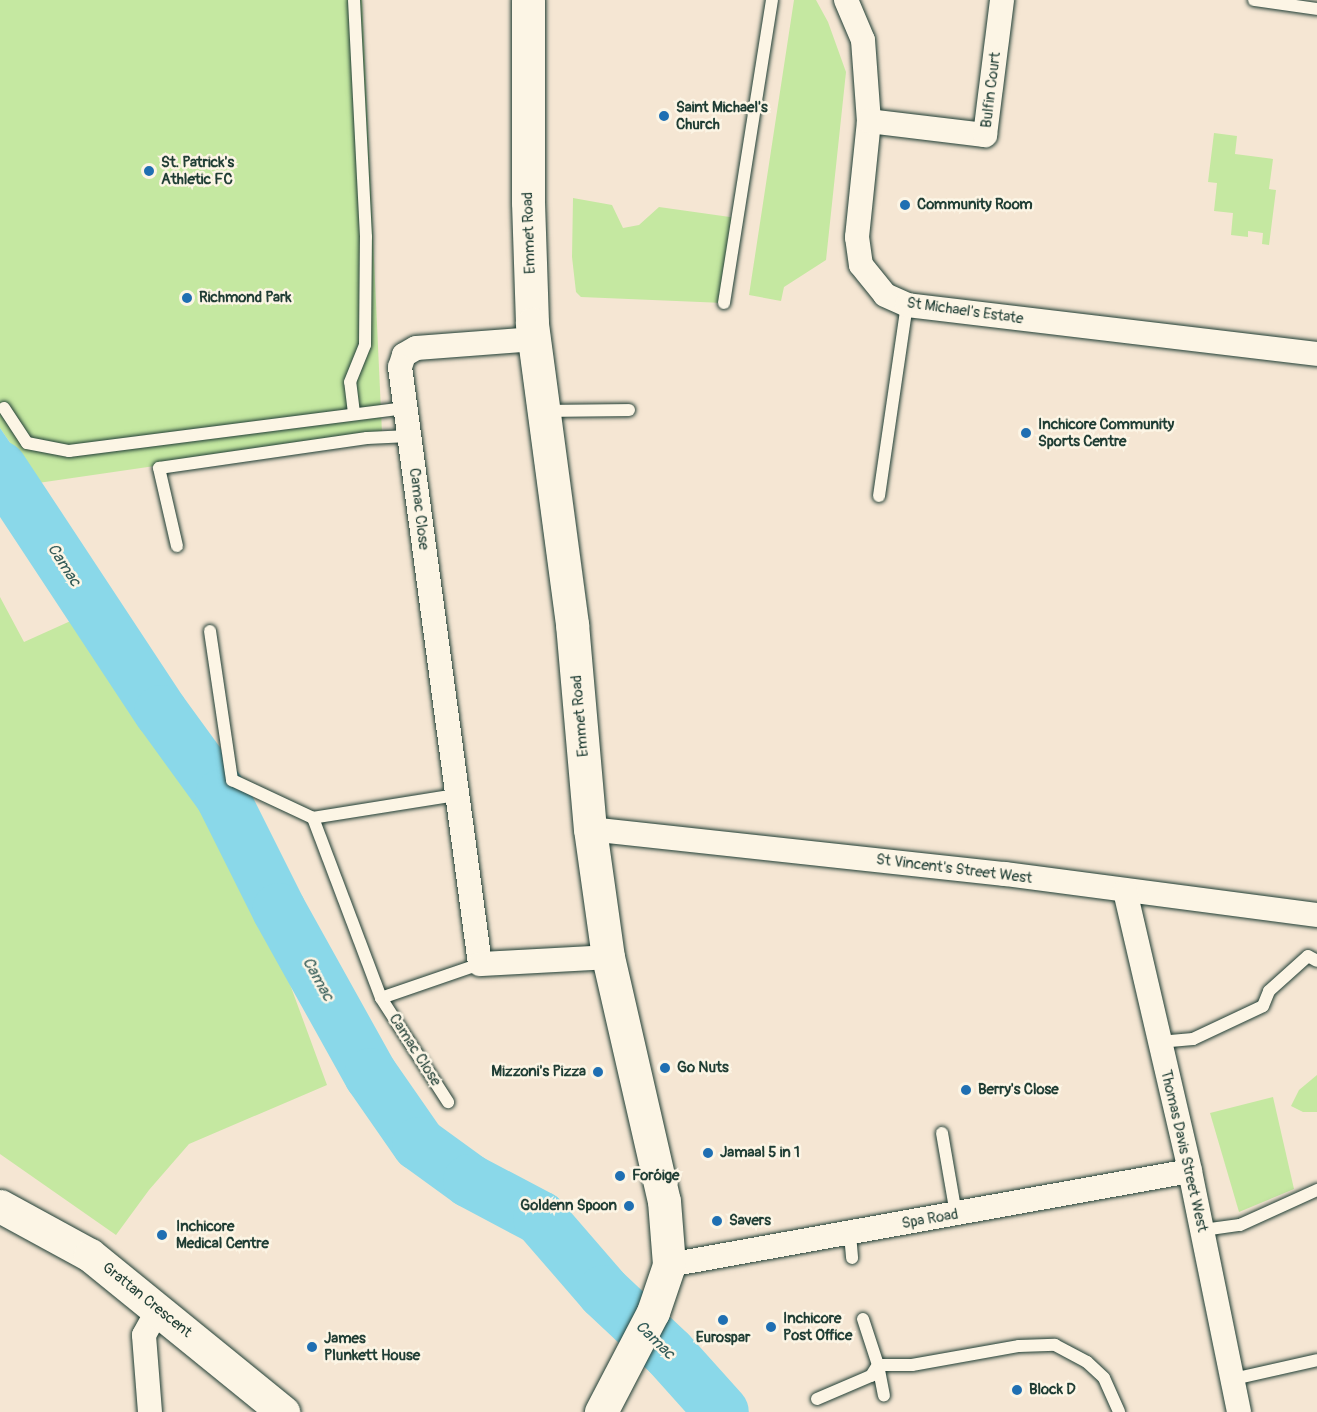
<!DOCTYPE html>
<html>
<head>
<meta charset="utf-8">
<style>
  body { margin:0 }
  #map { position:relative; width:1317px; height:1412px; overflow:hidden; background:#f5e6d3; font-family:Pangolin,sans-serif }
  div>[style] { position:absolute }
  .green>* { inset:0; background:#c5e8a1 }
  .water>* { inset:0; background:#8ad8e9 }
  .river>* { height:54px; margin:-27px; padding:0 27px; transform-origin:27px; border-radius:27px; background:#8ad8e9 }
  .roads { filter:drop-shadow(0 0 2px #1f3d34) drop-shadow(0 0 2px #1f3d34) }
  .service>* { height:12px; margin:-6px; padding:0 6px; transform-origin:6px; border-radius:6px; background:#fcf5e5 }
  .minor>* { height:24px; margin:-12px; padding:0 12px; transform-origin:12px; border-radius:12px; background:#fcf5e5 }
  .secondary>* { height:33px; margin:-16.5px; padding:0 16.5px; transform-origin:16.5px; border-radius:16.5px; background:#fcf5e5 }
  .dots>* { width:16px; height:16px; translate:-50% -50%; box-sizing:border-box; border:3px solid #fcf5e5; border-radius:50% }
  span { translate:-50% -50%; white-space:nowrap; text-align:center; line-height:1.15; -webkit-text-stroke:5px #fcf5e5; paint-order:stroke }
  .street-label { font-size:15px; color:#1f3d34 }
  .poi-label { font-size:15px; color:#1f3d34; font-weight:700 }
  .left { translate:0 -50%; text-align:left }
  .right { translate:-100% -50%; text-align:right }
  .water-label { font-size:16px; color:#345c58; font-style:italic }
</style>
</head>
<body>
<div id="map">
  <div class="green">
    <i style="clip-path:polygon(0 0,362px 0,382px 433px,38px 483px,0 428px)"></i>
    <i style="clip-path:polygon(794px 0,816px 0,828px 22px,846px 72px,826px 260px,784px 287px,781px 301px,749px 295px)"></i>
    <i style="clip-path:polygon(1214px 133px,1237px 136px,1235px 154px,1273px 159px,1269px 189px,1276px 190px,1269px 245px,1262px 244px,1263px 233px,1248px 231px,1248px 237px,1231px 235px,1233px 213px,1214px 211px,1217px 183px,1208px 182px)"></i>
    <i style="clip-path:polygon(573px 198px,612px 205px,623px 228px,639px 225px,659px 207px,737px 218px,724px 303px,581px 297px,576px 292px,572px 257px)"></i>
    <i style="clip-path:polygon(0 597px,24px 642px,75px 619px,209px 818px,277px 949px,327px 1085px,189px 1144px,149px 1190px,116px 1235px,0 1154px)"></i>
    <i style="clip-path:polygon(1317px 1075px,1317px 1112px,1303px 1112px,1291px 1106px,1299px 1090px)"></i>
    <i style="clip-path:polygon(1273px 1097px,1294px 1189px,1239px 1212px,1210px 1113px)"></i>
  </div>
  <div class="water">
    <i style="clip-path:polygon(0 428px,113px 593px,75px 619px,0 496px)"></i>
  </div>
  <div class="river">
    <i style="left:0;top:468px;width:292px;rotate:56.6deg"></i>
    <i style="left:161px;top:712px;width:104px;rotate:54deg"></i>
    <i style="left:222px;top:796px;width:127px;rotate:63.4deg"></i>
    <i style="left:279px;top:910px;width:189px;rotate:60.9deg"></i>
    <i style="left:371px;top:1075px;width:84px;rotate:55.2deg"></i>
    <i style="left:419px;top:1144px;width:63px;rotate:36deg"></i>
    <i style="left:470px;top:1181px;width:79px;rotate:27.9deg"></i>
    <i style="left:540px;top:1218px;width:98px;rotate:49.1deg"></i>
    <i style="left:604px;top:1292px;width:89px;rotate:43.2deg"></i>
    <i style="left:669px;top:1353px;width:79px;rotate:48.1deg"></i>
  </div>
  <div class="roads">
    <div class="service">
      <i style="left:1254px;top:0;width:64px;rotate:8.1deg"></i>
      <i style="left:724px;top:303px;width:307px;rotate:-81deg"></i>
      <i style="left:4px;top:408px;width:42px;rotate:56.7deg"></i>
      <i style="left:27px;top:443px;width:43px;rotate:10.8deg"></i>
      <i style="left:69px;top:451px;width:339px;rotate:-7.3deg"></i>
      <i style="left:546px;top:411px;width:83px;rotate:-0.7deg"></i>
      <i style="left:354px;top:413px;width:31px;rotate:-97deg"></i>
      <i style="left:350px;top:382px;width:40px;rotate:-68deg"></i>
      <i style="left:365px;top:345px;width:108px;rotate:-89.5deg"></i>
      <i style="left:366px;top:237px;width:237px;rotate:-92.9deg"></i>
      <i style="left:879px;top:496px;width:193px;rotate:-81.7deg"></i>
      <i style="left:177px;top:546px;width:80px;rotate:-103deg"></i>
      <i style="left:159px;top:468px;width:210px;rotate:-8.2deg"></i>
      <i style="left:367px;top:438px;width:42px;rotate:-2.7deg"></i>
      <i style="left:210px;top:631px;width:151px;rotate:81.6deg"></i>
      <i style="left:232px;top:780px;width:89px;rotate:25.1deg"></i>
      <i style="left:456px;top:795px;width:145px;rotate:170.9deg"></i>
      <i style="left:313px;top:818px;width:192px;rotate:69.3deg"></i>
      <i style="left:381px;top:998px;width:105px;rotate:-19deg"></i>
      <i style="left:381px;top:998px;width:124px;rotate:57.2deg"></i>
      <i style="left:1159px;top:1042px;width:34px;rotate:-5deg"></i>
      <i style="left:1193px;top:1039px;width:77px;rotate:-25.2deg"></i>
      <i style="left:1263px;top:1006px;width:16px;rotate:-68deg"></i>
      <i style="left:1269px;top:991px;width:52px;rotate:-41.9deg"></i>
      <i style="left:1308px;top:956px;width:10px;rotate:29deg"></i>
      <i style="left:942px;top:1133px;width:82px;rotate:80.2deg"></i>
      <i style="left:1203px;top:1230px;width:37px;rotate:-8deg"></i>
      <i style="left:1240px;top:1225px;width:85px;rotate:-24.4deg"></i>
      <i style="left:850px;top:1234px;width:24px;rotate:85deg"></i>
      <i style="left:863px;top:1319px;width:48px;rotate:71.9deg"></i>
      <i style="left:878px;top:1365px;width:34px"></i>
      <i style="left:912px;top:1365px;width:109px;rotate:-10.1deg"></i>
      <i style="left:1019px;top:1346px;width:36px;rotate:-2deg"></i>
      <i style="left:1055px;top:1345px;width:36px;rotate:28deg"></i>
      <i style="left:1087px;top:1362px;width:23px;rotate:43deg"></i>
      <i style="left:1104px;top:1378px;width:37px;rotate:66deg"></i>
      <i style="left:878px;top:1365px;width:31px;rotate:79deg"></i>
      <i style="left:1233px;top:1379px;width:86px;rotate:-12.7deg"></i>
      <i style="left:817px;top:1399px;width:59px;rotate:-23.1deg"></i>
      <i style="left:871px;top:1376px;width:13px;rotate:-58deg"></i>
    </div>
    <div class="minor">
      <i style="left:846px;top:0;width:43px;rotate:67deg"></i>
      <i style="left:863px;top:40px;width:81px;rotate:85.8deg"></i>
      <i style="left:869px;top:121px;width:117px;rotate:95.9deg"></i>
      <i style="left:857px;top:237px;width:28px;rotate:82deg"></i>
      <i style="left:861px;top:265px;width:38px;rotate:51deg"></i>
      <i style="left:885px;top:295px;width:24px;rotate:24deg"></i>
      <i style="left:907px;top:305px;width:413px;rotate:6.8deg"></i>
      <i style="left:869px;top:121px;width:117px;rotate:6.9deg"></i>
      <i style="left:985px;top:135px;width:136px;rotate:-82.8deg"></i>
      <i style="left:535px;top:339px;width:119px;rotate:175.7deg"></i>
      <i style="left:416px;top:348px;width:14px;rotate:150deg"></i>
      <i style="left:404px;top:355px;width:13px;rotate:108deg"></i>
      <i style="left:400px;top:367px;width:602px;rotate:82.37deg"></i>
      <i style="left:480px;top:964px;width:128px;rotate:-3.1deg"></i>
      <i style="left:590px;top:829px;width:417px;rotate:6.2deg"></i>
      <i style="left:1005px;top:874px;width:315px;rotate:7.5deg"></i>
      <i style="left:1125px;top:891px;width:287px;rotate:76.9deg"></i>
      <i style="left:1190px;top:1171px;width:246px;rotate:78.5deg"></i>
      <i style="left:669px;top:1265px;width:529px;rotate:-10.23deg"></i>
      <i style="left:150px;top:1412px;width:77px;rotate:-94.5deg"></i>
      <i style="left:144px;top:1335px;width:31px;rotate:-61deg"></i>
    </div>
    <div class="secondary">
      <i style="left:528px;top:0;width:202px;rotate:90deg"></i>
      <i style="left:528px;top:202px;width:122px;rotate:88.1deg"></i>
      <i style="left:532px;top:324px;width:303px;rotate:82.4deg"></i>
      <i style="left:572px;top:624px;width:206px;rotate:85deg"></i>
      <i style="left:590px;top:829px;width:129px;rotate:82deg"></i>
      <i style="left:608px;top:957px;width:250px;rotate:77.1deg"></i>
      <i style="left:664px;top:1201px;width:64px;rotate:85.5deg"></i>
      <i style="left:669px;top:1265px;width:50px;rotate:108.8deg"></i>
      <i style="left:653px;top:1312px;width:113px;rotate:117.5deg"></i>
      <i style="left:0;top:1206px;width:102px;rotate:28.6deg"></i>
      <i style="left:90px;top:1255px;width:249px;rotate:39.1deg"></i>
    </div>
  </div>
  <div class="dots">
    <i style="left:664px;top:116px;background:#1f6fb2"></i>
    <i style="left:149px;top:171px;background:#1f6fb2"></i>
    <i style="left:905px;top:205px;background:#1f6fb2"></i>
    <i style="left:187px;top:298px;background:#1f6fb2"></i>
    <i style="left:1026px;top:433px;background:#1f6fb2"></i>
    <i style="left:665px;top:1068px;background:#1f6fb2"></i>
    <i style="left:598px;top:1072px;background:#1f6fb2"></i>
    <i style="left:966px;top:1090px;background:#1f6fb2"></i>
    <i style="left:708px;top:1153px;background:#1f6fb2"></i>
    <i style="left:620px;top:1176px;background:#1f6fb2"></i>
    <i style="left:629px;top:1206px;background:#1f6fb2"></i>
    <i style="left:717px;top:1221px;background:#1f6fb2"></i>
    <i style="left:162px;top:1235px;background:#1f6fb2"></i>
    <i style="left:723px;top:1320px;background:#1f6fb2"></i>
    <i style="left:771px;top:1327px;background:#1f6fb2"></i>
    <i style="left:312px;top:1347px;background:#1f6fb2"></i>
    <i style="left:1017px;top:1390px;background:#1f6fb2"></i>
  </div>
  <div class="street-label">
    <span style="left:991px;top:90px;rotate:-83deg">Bulfin Court</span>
    <span style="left:529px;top:233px;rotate:-92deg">Emmet Road</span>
    <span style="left:965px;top:311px;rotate:8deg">St Michael's Estate</span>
    <span style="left:419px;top:509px;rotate:83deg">Camac Close</span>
    <span style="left:580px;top:716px;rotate:-95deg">Emmet Road</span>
    <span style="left:954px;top:869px;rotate:7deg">St Vincent's Street West</span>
    <span style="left:415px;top:1050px;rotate:57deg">Camac Close</span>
    <span style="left:1184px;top:1151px;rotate:77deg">Thomas Davis Street West</span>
    <span style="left:930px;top:1219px;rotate:-10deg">Spa Road</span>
    <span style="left:147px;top:1300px;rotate:39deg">Grattan Crescent</span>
  </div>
  <div class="poi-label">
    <span class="left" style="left:676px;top:116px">Saint Michael's<br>Church</span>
    <span class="left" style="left:161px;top:171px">St. Patrick's<br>Athletic FC</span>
    <span class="left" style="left:917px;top:205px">Community Room</span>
    <span class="left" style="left:199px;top:298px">Richmond Park</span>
    <span class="left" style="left:1038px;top:433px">Inchicore Community<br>Sports Centre</span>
    <span class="left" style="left:677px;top:1068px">Go Nuts</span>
    <span class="right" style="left:586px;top:1072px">Mizzoni's Pizza</span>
    <span class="left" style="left:978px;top:1090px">Berry's Close</span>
    <span class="left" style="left:720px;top:1153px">Jamaal 5 in 1</span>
    <span class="left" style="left:632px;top:1176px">Foróige</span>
    <span class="right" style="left:617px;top:1206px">Goldenn Spoon</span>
    <span class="left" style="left:729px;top:1221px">Savers</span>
    <span class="left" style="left:176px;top:1235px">Inchicore<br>Medical Centre</span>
    <span class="left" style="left:783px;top:1327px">Inchicore<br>Post Office</span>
    <span class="left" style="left:324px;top:1347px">James<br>Plunkett House</span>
    <span style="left:723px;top:1338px">Eurospar</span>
    <span class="left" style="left:1029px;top:1390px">Block D</span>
  </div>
  <div class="water-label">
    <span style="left:64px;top:565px;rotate:57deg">Camac</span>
    <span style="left:318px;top:979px;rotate:61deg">Camac</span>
    <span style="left:655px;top:1340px;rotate:44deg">Camac</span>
  </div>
</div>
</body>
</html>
